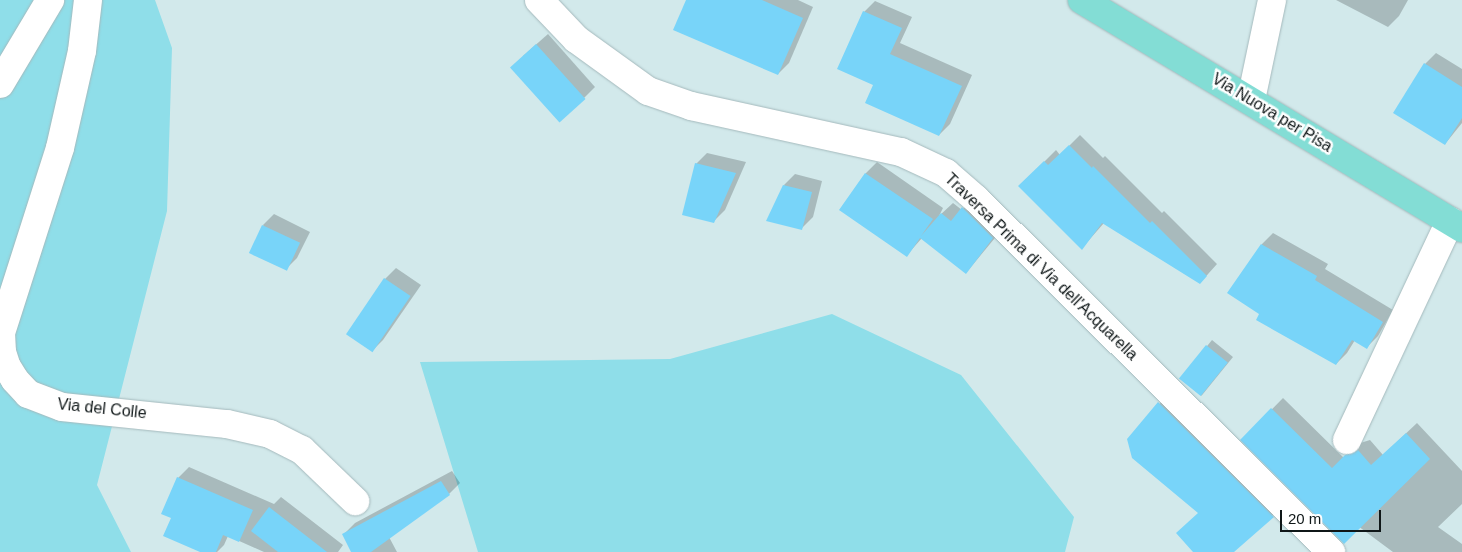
<!DOCTYPE html>
<html>
<head>
<meta charset="utf-8">
<style>
  body { margin:0 }
  #map { position:relative; width:1462px; height:552px; overflow:hidden; background:#d2e9eb; font-family:Arial,sans-serif }
  div>[style] { position:absolute }
  .green>* { inset:0; background:#8fdee9 }
  .shadow>* { inset:0; background:#0003; transform-origin:0 0 }
  .building>* { inset:0; background:#78d4f9; transform-origin:0 0 }
  .roads { filter:drop-shadow(0 0 1px #a4b9bc) drop-shadow(0 0 1px #a4b9bc) }
  .minor>* { height:28px; margin:-14px; padding:0 14px; transform-origin:14px; border-radius:14px; background:#fff }
  .major>* { height:28px; margin:-14px; padding:0 14px; transform-origin:14px; border-radius:14px; background:#83ddd5 }
  span { translate:-50% -50%; white-space:nowrap; text-align:center; line-height:1.15; -webkit-text-stroke:5px #fff; paint-order:stroke }
  .street-label { font-size:16px; color:#0f1718 }
  .scale { position:absolute; left:1280px; top:510px; width:101px; height:22px; box-sizing:border-box; border:2px solid #0f1718; border-top:0; padding-left:6px; font-size:15px; line-height:18px; white-space:nowrap; color:#0f1718; -webkit-text-stroke:4px #fff; paint-order:stroke }
</style>
</head>
<body>
<div id="map">
  <div class="green">
    <i style="clip-path:polygon(0 0,155px 0,172px 48px,167px 211px,97px 485px,131px 552px,0 552px)"></i>
    <i style="clip-path:polygon(832px 314px,961px 375px,1074px 517px,1065px 552px,478px 552px,420px 362px,670px 359px)"></i>
  </div>
  <div class="shadow">
    <i style="clip-path:polygon(687px 0,798px 0,813px 7px,789px 63px,778px 74px)"></i>
    <i style="clip-path:polygon(1336px 0,1408px 0,1399px 16px,1388px 27px)"></i>
    <i style="clip-path:polygon(875px 1px,912px 17px,900px 43px,972px 75px,950px 124px,939px 135px,875px 85px,864px 12px)"></i>
    <i style="clip-path:polygon(548px 34px,595px 87px,584px 98px,523px 56px)"></i>
    <i style="clip-path:polygon(1436px 53px,1462px 69px,1462px 123px,1445px 144px,1425px 64px)"></i>
    <i style="clip-path:polygon(1080px 135px,1103px 158px,1105px 156px,1162px 213px,1164px 211px,1217px 264px,1200px 283px,1104px 223px,1082px 248px,1020px 186px,1056px 150px,1060px 155px)"></i>
    <i style="clip-path:polygon(707px 153px,746px 162px,725px 210px,714px 221px,696px 164px)"></i>
    <i style="clip-path:polygon(877px 162px,943px 208px,939px 216px,953px 203px,962px 210px,974px 197px,1004px 227px,966px 273px,922px 238px,907px 255px,841px 210px,866px 173px)"></i>
    <i style="clip-path:polygon(795px 174px,822px 181px,813px 217px,802px 228px,784px 185px)"></i>
    <i style="clip-path:polygon(274px 214px,310px 232px,297px 258px,286px 269px,263px 225px)"></i>
    <i style="clip-path:polygon(1273px 233px,1328px 264px,1325px 269px,1393px 310px,1378px 336px,1367px 347px,1355px 340px,1347px 353px,1336px 364px,1261px 313px,1262px 244px)"></i>
    <i style="clip-path:polygon(396px 268px,421px 285px,383px 340px,372px 351px,348px 334px,385px 279px)"></i>
    <i style="left:1212px;top:340px;width:27px;height:50px;rotate:39deg"></i>
    <i style="clip-path:polygon(1170px 392px,1284px 505px,1232px 552px,1194px 552px,1199px 512px,1128px 440px)"></i>
    <i style="clip-path:polygon(1283px 398px,1344px 458px,1357px 444px,1370px 440px,1383px 455px,1417px 423px,1462px 471px,1462px 504px,1438px 527px,1462px 544px,1462px 552px,1393px 552px,1242px 440px)"></i>
    <i style="clip-path:polygon(189px 467px,274px 504px,281px 497px,343px 545px,338px 552px,264px 552px,228px 536px,224px 545px,217px 552px,203px 552px,173px 517px,178px 478px)"></i>
    <i style="clip-path:polygon(452px 471px,460px 483px,449px 494px,389px 537px,397px 552px,353px 552px,344px 534px,355px 523px)"></i>
  </div>
  <div class="building">
    <i style="clip-path:polygon(686px 0,762px 0,803px 18px,778px 75px,673px 30px)"></i>
    <i style="clip-path:polygon(863px 11px,902px 28px,890px 54px,962px 86px,939px 136px,865px 103px,873px 85px,837px 69px)"></i>
    <i style="left:536px;top:44px;width:74px;height:35px;rotate:48deg"></i>
    <i style="clip-path:polygon(1424px 63px,1462px 87px,1462px 118px,1445px 145px,1393px 113px)"></i>
    <i style="clip-path:polygon(1069px 145px,1092px 168px,1093px 166px,1150px 223px,1152px 221px,1207px 276px,1200px 284px,1102px 223px,1082px 250px,1018px 186px,1044px 161px,1048px 165px)"></i>
    <i style="clip-path:polygon(695px 163px,736px 173px,714px 223px,682px 215px)"></i>
    <i style="clip-path:polygon(865px 173px,933px 219px,921px 236px,941px 213px,951px 221px,962px 207px,993px 238px,966px 274px,920px 238px,907px 257px,839px 210px)"></i>
    <i style="clip-path:polygon(783px 185px,812px 192px,802px 230px,766px 221px)"></i>
    <i style="left:262px;top:225px;width:42px;height:31px;rotate:25deg"></i>
    <i style="clip-path:polygon(1261px 244px,1317px 276px,1315px 280px,1383px 322px,1367px 349px,1352px 340px,1336px 365px,1256px 320px,1259px 314px,1227px 293px)"></i>
    <i style="left:384px;top:278px;width:32px;height:68px;rotate:34deg"></i>
    <i style="left:1206px;top:345px;width:28px;height:43px;rotate:39deg"></i>
    <i style="clip-path:polygon(1158px 402px,1274px 517px,1234px 552px,1193px 552px,1176px 533px,1198px 513px,1132px 458px,1127px 439px)"></i>
    <i style="clip-path:polygon(1271px 408px,1332px 468px,1345px 455px,1358px 450px,1371px 465px,1406px 433px,1430px 459px,1344px 544px,1240px 440px)"></i>
    <i style="clip-path:polygon(177px 477px,253px 510px,239px 542px,223px 535px,216px 552px,200px 552px,163px 536px,171px 518px,161px 514px)"></i>
    <i style="clip-path:polygon(441px 481px,450px 495px,371px 552px,351px 552px,342px 534px)"></i>
    <i style="clip-path:polygon(269px 507px,327px 552px,278px 552px,251px 531px)"></i>
  </div>
  <div class="roads">
    <div class="minor">
      <i style="left:88px;top:0;width:51px;rotate:96.7deg"></i>
      <i style="left:82px;top:51px;width:99px;rotate:102.8deg"></i>
      <i style="left:60px;top:148px;width:194px;rotate:107.7deg"></i>
      <i style="left:1px;top:333px;width:19px;rotate:87deg"></i>
      <i style="left:2px;top:352px;width:16px;rotate:72deg"></i>
      <i style="left:7px;top:367px;width:15px;rotate:58deg"></i>
      <i style="left:15px;top:380px;width:19px;rotate:47deg"></i>
      <i style="left:28px;top:394px;width:36px;rotate:21deg"></i>
      <i style="left:62px;top:407px;width:166px;rotate:5.9deg"></i>
      <i style="left:227px;top:424px;width:44px;rotate:13.1deg"></i>
      <i style="left:270px;top:434px;width:36px;rotate:27deg"></i>
      <i style="left:302px;top:450px;width:74px;rotate:43.9deg"></i>
      <i style="left:539px;top:0;width:54px;rotate:46.5deg"></i>
      <i style="left:576px;top:39px;width:89px;rotate:35.8deg"></i>
      <i style="left:648px;top:91px;width:46px;rotate:19.2deg"></i>
      <i style="left:691px;top:106px;width:215px;rotate:12.4deg"></i>
      <i style="left:901px;top:152px;width:50px;rotate:25deg"></i>
      <i style="left:946px;top:173px;width:40px;rotate:41deg"></i>
      <i style="left:976px;top:199px;width:501px;rotate:44.84deg"></i>
      <i style="left:0;top:84px;width:98px;rotate:-59.2deg"></i>
      <i style="left:1251px;top:100px;width:102px;rotate:-78.1deg"></i>
      <i style="left:1347px;top:440px;width:242px;rotate:-64.8deg"></i>
    </div>
    <div class="major">
      <i style="left:1082px;top:0;width:443px;rotate:31deg"></i>
    </div>
  </div>
  <div class="street-label">
    <span style="left:1272px;top:113px;rotate:31deg">Via Nuova per Pisa</span>
    <span style="left:1041px;top:267px;rotate:44deg">Traversa Prima di Via dell'Acquarella</span>
    <span style="left:102px;top:409px;rotate:6deg">Via del Colle</span>
  </div>
  <div class="scale">20 m</div>
</div>
</body>
</html>
